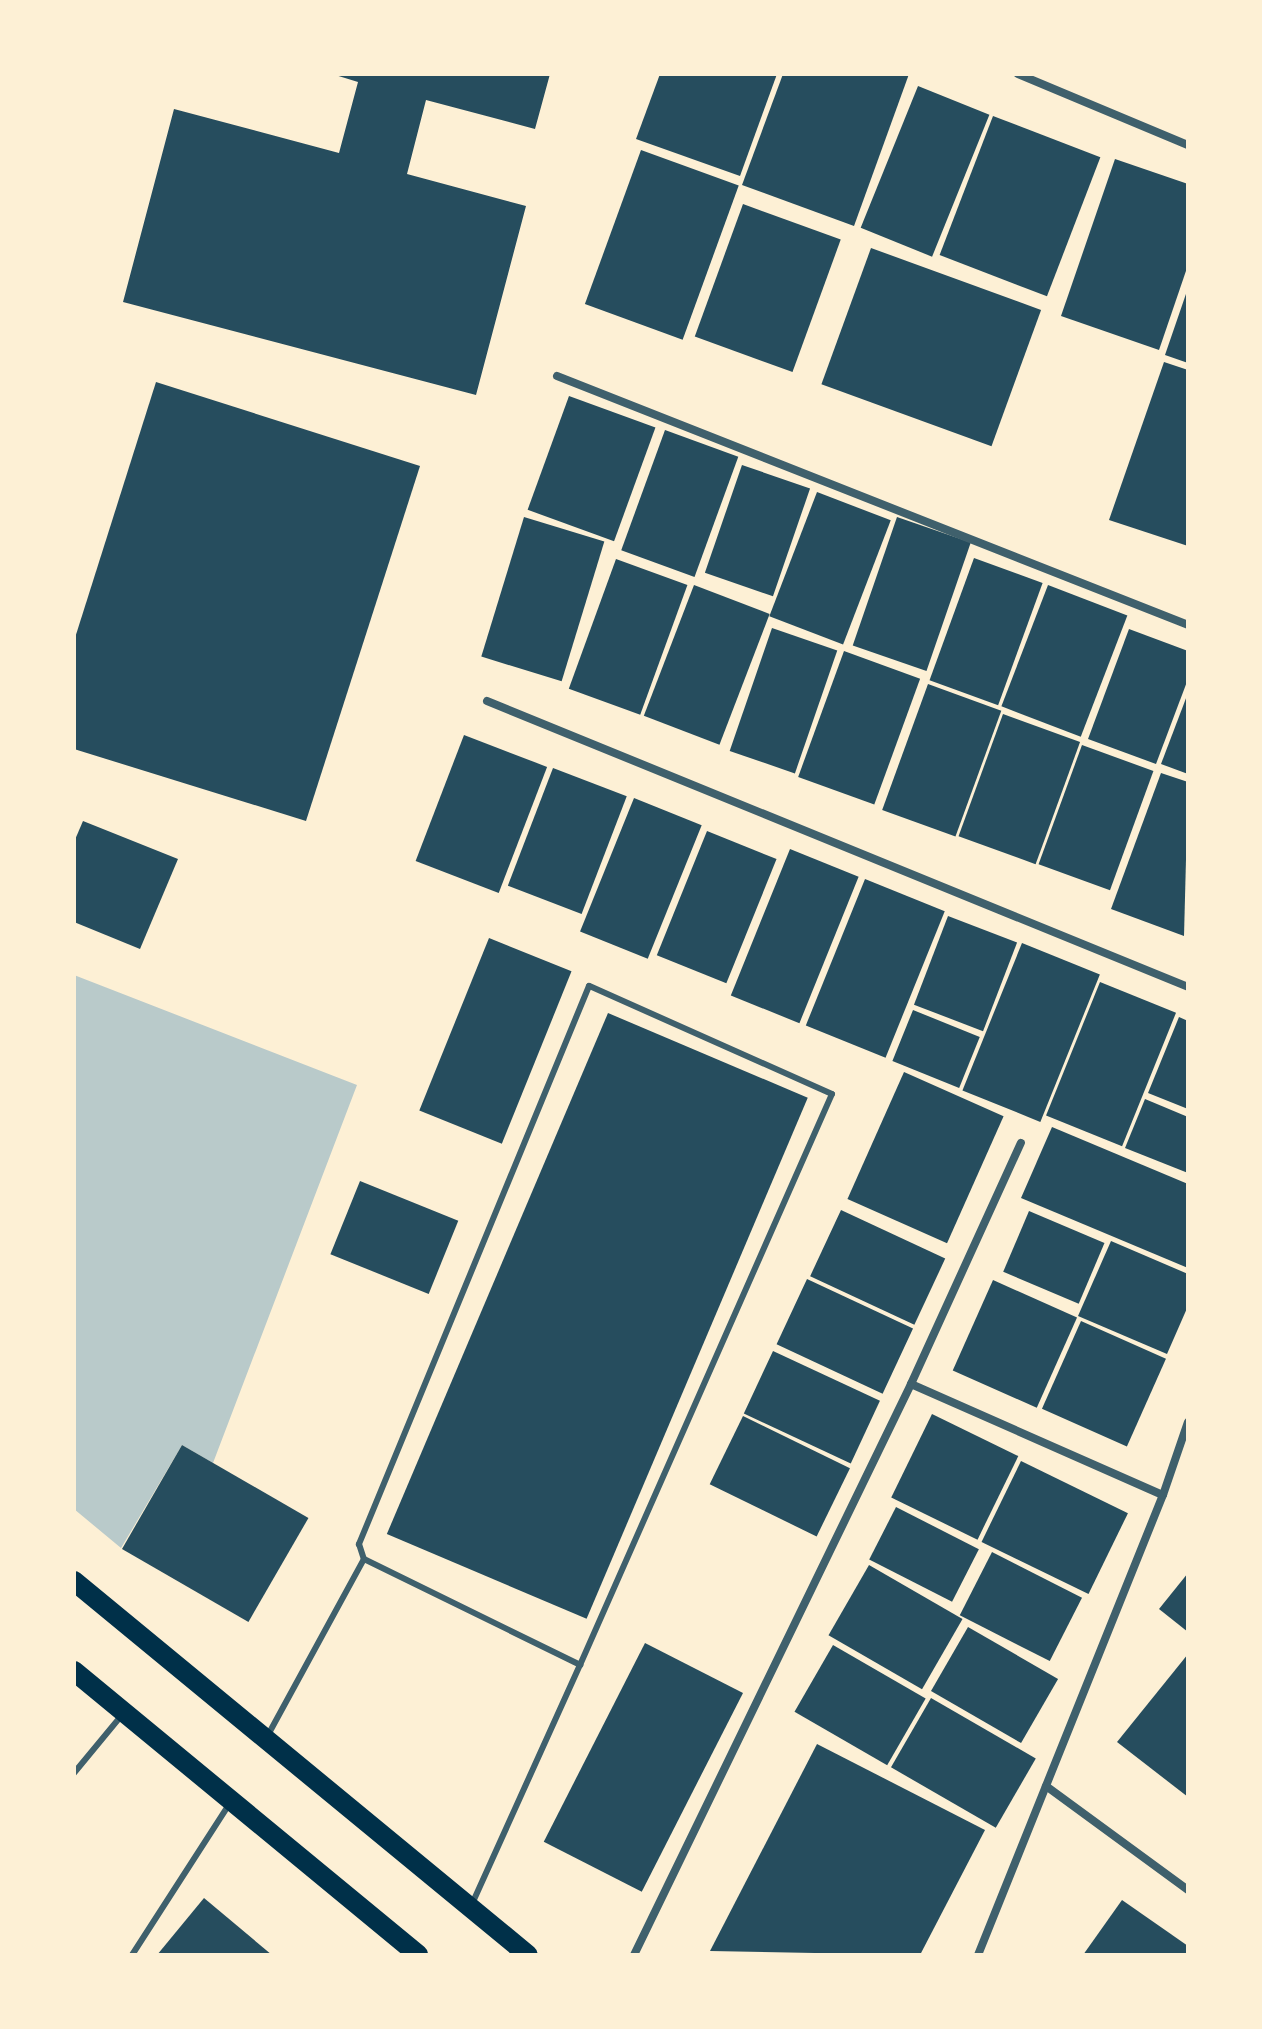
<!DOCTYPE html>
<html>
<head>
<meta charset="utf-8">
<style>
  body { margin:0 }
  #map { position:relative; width:1262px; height:2029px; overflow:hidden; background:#fdf0d5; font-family:"Golos Text",sans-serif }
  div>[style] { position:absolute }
  .green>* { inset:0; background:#b9caca }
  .building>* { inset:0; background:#264d5e; transform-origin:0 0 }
  .service>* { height:6px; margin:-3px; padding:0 3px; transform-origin:3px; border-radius:3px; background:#3f606c }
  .minor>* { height:8px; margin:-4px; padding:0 4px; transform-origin:4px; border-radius:4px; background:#3f606c }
  .primary>* { height:20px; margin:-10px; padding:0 10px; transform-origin:10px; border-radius:10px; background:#003049 }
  span { translate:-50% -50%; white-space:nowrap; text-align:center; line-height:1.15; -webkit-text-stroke:6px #fdf0d5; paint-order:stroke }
  .frame { position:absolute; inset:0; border:76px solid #fdf0d5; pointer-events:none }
</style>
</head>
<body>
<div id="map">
  <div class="green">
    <i style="clip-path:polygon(74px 975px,357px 1085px,213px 1463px,182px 1445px,121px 1548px,74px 1509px)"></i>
  </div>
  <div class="building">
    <i style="clip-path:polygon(332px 74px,550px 74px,535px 129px,426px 100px,407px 174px,526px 206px,476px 395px,123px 302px,174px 109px,339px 153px,358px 82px)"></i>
    <i style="clip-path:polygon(660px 74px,777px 74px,740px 176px,636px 139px)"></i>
    <i style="clip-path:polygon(783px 74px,909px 74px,854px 226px,742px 185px)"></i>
    <i style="left:918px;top:86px;width:77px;height:153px;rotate:22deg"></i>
    <i style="left:993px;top:116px;width:115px;height:149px;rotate:21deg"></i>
    <i style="left:641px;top:150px;width:104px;height:164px;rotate:20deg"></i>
    <i style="clip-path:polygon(1115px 159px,1188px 184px,1188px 265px,1159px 350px,1061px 316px)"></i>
    <i style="left:743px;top:204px;width:104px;height:141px;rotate:20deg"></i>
    <i style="left:871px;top:248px;width:181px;height:145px;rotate:20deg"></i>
    <i style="clip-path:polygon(1188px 288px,1188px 363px,1165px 355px)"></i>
    <i style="clip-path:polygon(1164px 362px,1188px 370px,1188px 546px,1109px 520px)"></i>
    <i style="clip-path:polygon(156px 382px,420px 466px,306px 821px,74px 749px,74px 641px)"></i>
    <i style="left:569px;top:396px;width:92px;height:121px;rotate:20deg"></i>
    <i style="left:665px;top:430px;width:78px;height:128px;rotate:20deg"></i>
    <i style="left:742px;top:465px;width:72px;height:114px;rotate:19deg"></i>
    <i style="left:817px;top:492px;width:79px;height:133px;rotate:21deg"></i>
    <i style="left:524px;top:517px;width:84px;height:146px;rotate:17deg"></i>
    <i style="left:897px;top:517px;width:78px;height:136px;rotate:19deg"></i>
    <i style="left:974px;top:558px;width:73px;height:130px;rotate:20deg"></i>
    <i style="left:616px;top:559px;width:76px;height:138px;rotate:20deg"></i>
    <i style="left:694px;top:585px;width:81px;height:140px;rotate:21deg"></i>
    <i style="left:1048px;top:585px;width:85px;height:130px;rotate:21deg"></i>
    <i style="left:772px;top:628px;width:69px;height:130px;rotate:19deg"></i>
    <i style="clip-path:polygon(1129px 629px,1188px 651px,1188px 679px,1156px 764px,1088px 739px)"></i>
    <i style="left:844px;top:651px;width:81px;height:134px;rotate:20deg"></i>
    <i style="left:928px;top:684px;width:78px;height:134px;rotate:20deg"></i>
    <i style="clip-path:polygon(1188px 693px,1188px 774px,1161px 764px)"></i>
    <i style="left:1003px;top:714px;width:82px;height:130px;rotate:20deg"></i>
    <i style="left:464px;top:735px;width:89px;height:135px;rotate:21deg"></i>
    <i style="left:1082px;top:745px;width:76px;height:127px;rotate:20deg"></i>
    <i style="left:553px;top:768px;width:79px;height:126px;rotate:21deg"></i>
    <i style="clip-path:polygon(1161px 773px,1188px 782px,1184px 936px,1111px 909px)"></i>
    <i style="left:634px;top:798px;width:73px;height:144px;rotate:22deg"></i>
    <i style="clip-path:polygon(83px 821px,178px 859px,140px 949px,74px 922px,74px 842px)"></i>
    <i style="left:707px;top:831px;width:75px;height:134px;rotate:22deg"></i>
    <i style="left:790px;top:849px;width:74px;height:158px;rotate:22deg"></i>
    <i style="left:865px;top:879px;width:86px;height:158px;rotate:22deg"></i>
    <i style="left:948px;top:916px;width:74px;height:95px;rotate:21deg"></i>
    <i style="left:489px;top:938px;width:89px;height:186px;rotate:22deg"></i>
    <i style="left:1022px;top:943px;width:84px;height:159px;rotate:22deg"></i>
    <i style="left:1100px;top:982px;width:82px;height:144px;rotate:22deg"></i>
    <i style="left:913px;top:1010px;width:72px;height:55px;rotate:22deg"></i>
    <i style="left:608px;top:1013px;width:217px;height:566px;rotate:23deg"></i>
    <i style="clip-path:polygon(1179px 1017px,1188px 1021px,1188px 1109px,1148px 1093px)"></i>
    <i style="left:904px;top:1072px;width:109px;height:139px;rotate:24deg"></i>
    <i style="clip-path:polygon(1145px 1099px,1188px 1117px,1188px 1173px,1125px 1148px)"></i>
    <i style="clip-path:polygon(1052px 1127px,1188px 1184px,1188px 1268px,1021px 1198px)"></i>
    <i style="left:360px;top:1181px;width:106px;height:79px;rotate:22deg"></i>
    <i style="left:841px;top:1210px;width:115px;height:73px;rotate:25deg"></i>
    <i style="left:1029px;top:1211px;width:82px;height:66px;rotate:23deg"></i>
    <i style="clip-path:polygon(1111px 1241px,1188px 1274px,1188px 1306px,1167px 1354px,1078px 1316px)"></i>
    <i style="left:807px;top:1279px;width:117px;height:72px;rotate:25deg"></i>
    <i style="left:993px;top:1280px;width:92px;height:99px;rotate:24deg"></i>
    <i style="left:1081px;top:1321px;width:93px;height:96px;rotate:24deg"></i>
    <i style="left:773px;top:1351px;width:118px;height:69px;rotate:25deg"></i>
    <i style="left:932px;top:1414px;width:96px;height:93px;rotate:26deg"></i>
    <i style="left:743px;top:1416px;width:119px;height:76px;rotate:26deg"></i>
    <i style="left:182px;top:1445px;width:146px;height:120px;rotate:30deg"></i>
    <i style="left:1021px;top:1461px;width:119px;height:90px;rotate:26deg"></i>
    <i style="left:896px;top:1507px;width:93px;height:59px;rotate:27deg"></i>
    <i style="left:992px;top:1552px;width:101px;height:71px;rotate:27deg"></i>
    <i style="left:869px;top:1565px;width:108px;height:81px;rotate:30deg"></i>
    <i style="clip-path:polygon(1188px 1573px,1188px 1632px,1159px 1609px)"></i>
    <i style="left:968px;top:1627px;width:104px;height:74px;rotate:30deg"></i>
    <i style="left:645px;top:1643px;width:110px;height:223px;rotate:27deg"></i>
    <i style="left:833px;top:1645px;width:107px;height:77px;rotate:30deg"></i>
    <i style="clip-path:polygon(1188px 1654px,1188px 1797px,1117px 1742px)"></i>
    <i style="left:931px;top:1698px;width:121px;height:80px;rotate:30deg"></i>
    <i style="clip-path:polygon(817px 1744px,985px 1830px,920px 1955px,710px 1951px)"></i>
    <i style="clip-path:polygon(204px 1898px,272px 1955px,157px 1955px)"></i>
    <i style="clip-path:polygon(1122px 1900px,1188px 1946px,1188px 1955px,1083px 1955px)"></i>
  </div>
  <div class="service">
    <i style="left:268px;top:1735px;width:200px;rotate:-61.4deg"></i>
    <i style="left:74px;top:1773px;width:75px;rotate:-50.4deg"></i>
    <i style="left:472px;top:1904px;width:262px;rotate:-65.7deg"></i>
    <i style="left:580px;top:1665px;width:624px;rotate:-66.19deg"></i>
    <i style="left:832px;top:1094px;width:266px;rotate:-156deg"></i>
    <i style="left:589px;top:986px;width:604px;rotate:112.4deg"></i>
    <i style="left:359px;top:1544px;width:16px;rotate:72deg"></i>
    <i style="left:364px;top:1559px;width:241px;rotate:26.1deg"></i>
    <i style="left:132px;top:1955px;width:181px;rotate:-57.2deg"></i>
  </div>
  <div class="minor">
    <i style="left:1018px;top:74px;width:184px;rotate:22.7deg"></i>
    <i style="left:557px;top:376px;width:678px;rotate:21.53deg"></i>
    <i style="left:487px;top:701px;width:757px;rotate:22.19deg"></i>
    <i style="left:911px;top:1384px;width:275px;rotate:23.8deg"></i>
    <i style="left:1046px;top:1786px;width:176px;rotate:36.2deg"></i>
    <i style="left:634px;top:1955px;width:635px;rotate:-64.12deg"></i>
    <i style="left:911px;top:1384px;width:265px;rotate:-65.5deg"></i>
    <i style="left:978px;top:1955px;width:496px;rotate:-68.1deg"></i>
    <i style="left:1163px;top:1495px;width:77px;rotate:-71.1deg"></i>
  </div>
  <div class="primary">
    <i style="left:74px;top:1581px;width:588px;rotate:39.48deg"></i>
    <i style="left:74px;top:1671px;width:446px;rotate:39.5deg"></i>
  </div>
  <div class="frame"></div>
</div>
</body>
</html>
